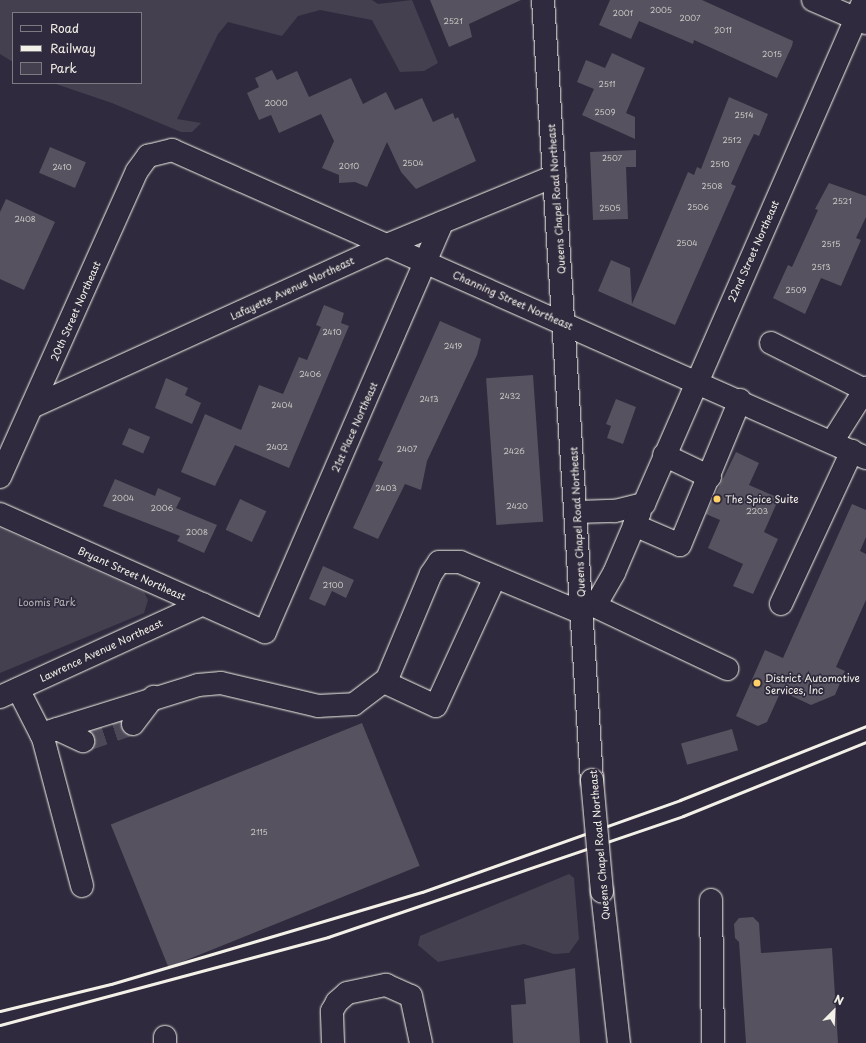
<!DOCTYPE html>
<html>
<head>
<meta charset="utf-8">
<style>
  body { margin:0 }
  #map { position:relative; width:866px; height:1043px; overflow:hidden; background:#2f2a3d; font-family:"Playpen Sans",sans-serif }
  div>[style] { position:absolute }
  .green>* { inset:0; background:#454050 }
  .building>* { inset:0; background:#56525f; transform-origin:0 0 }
  .minor-tunnel>* { height:22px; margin-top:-11px; transform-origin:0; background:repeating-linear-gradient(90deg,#4d4857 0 22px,transparent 0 33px) }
  .roads { filter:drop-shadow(0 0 1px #f4f1e8) drop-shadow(0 0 1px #f4f1e8) }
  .minor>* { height:22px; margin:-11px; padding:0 11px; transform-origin:11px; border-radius:11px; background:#2f2a3d }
  .rail>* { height:3px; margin:-1.5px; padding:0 1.5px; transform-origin:1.5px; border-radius:1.5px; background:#f4f1e8 }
  .bridges { filter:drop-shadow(0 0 1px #f4f1e8) drop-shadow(0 0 1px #f4f1e8) }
  .minor-bridge>* { height:22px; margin:-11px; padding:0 11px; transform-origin:11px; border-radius:11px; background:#2f2a3d }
  .dots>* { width:11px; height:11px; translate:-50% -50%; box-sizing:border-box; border:2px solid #2f2a3d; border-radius:50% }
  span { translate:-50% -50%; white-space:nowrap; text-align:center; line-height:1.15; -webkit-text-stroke:3.5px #2f2a3d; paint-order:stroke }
  .number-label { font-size:8px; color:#ccc9c6 }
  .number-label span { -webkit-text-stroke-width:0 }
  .street-label { font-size:10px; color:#f4f1e8 }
  .poi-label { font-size:10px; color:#f4f1e8 }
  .left { translate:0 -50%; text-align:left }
  .park-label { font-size:10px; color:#b7b3b3 }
  .legend { position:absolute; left:12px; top:12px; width:130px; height:72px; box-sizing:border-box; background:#2f2a3d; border:1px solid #7e7a81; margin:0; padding:5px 7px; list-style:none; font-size:12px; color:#f4f1e8 }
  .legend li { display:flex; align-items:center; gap:8px; height:20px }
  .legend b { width:20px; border:1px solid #7e7a81 }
  .north { position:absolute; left:814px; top:991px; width:40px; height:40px; -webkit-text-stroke:3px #2f2a3d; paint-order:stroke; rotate:24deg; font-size:11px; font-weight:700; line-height:16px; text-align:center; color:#f4f1e8 }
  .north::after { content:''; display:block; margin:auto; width:14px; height:18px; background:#f4f1e8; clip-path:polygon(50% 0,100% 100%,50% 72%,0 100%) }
</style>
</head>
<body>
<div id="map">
  <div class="green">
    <i style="clip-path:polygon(0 0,372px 0,378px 4px,412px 0,438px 63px,424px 71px,400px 72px,372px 20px,320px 10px,298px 16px,282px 36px,228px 22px,218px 34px,177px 119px,201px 123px,192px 132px,181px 132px,112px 103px,53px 83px,141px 83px,141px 13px,13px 13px,13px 62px,0 54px)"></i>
    <i style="clip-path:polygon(0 528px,144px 592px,148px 600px,144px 613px,0 673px)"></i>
    <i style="clip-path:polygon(569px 874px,574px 878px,579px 939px,569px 953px,554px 954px,524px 944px,438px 962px,418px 945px,420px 936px)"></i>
  </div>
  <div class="building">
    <i style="clip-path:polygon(430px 0,521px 0,469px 24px,472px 37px,449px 47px)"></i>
    <i style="clip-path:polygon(610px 0,702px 0,793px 41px,792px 46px,777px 78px,694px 40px,693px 44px,639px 21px,631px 39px,599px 25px)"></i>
    <i style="clip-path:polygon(612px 53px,645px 68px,626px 113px,635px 117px,635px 139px,582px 115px,594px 89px,577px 82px,586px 60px,605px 68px)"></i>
    <i style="clip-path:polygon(272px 70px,277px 80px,297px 71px,309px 97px,351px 78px,363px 104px,386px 92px,395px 110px,422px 98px,433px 122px,453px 113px,455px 119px,458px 117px,476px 161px,416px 189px,401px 172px,387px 142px,367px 187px,355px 182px,339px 183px,339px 175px,322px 168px,334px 141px,321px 114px,279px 133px,271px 115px,259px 120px,247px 93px,259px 87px,255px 78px)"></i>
    <i style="clip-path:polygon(729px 97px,768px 114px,759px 136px,754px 134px,747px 148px,731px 184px,736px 186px,675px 325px,598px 291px,611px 260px,630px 268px,632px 304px,688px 172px,694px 175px,697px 167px,701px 169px)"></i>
    <i style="left:50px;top:147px;width:39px;height:28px;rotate:23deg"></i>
    <i style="clip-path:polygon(636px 150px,636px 167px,626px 167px,628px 219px,593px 220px,590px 152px)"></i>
    <i style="clip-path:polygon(829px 183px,866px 196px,866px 217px,856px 238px,861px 240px,841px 286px,821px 278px,805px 314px,773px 298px,788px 265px,792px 267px,818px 210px,815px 209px)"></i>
    <i style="clip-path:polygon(6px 199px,55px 222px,24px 290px,0 279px,0 212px)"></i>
    <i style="clip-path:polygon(324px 305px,344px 313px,341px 323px,349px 326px,289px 468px,235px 445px,215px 486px,181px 472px,205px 414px,241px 430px,259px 385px,283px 394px,299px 357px,307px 360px,321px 327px,316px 325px)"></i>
    <i style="clip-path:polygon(440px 321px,481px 339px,477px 355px,427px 461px,421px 490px,405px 484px,378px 539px,353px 528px,383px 462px,378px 460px)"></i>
    <i style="left:533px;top:375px;width:147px;height:47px;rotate:86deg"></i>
    <i style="clip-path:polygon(166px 378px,188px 388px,185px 395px,201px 403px,192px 424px,155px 408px)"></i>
    <i style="clip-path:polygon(616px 399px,636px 407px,623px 444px,607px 438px,611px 426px,606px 424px)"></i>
    <i style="left:129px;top:428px;width:23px;height:18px;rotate:23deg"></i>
    <i style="clip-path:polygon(736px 452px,759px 463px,749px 485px,779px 498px,764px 532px,778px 539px,753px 594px,733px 586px,743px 564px,708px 548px,720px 520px,706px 514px)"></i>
    <i style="clip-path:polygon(115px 479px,155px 496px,158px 488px,181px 498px,176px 508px,217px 525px,204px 553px,177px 541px,180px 536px,103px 506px)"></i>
    <i style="left:240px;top:499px;width:29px;height:34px;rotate:25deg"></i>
    <i style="clip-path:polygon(852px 504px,866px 510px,866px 537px,860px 551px,866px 554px,866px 600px,836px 667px,845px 671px,835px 695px,811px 705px,781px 691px,767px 722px,758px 726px,736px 716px,765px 650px,783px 658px)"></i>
    <i style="clip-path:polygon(323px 566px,354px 580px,346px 598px,332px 591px,325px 606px,309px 599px)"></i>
    <i style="left:362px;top:723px;width:154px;height:271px;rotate:68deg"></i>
    <i style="left:732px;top:729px;width:22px;height:53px;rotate:74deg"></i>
    <i style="clip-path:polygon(753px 917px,759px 923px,761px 953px,832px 948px,838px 1043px,746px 1043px,739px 942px,735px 938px,734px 924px,739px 918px)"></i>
    <i style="clip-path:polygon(575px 968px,580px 1043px,513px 1043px,511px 1005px,526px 1004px,524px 979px)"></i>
  </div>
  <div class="minor-tunnel">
    <i style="left:83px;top:741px;width:53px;rotate:-18.8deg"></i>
  </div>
  <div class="roads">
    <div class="minor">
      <i style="left:543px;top:0;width:782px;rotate:86.41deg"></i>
      <i style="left:813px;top:0;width:58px;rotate:23.5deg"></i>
      <i style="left:771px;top:343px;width:105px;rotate:26.6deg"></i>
      <i style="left:32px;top:407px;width:390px;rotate:-24.5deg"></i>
      <i style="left:387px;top:245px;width:181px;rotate:-22.4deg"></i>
      <i style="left:832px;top:442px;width:64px;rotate:-57.8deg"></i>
      <i style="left:664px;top:455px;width:51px;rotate:25.6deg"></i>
      <i style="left:0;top:477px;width:335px;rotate:-65.9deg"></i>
      <i style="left:137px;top:171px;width:19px;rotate:-54deg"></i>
      <i style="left:148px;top:156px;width:25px;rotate:-14deg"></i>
      <i style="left:172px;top:150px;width:759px;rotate:23.93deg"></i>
      <i style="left:577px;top:512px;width:38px;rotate:-2deg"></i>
      <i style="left:615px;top:511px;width:30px;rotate:-14deg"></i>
      <i style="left:644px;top:504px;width:550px;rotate:-66.42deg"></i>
      <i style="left:0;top:514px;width:290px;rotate:24deg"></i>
      <i style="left:265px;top:632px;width:446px;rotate:-66.6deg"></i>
      <i style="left:634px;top:525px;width:50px;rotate:23.5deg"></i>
      <i style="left:680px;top:545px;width:157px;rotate:-67.5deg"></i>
      <i style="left:582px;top:600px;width:161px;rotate:25.4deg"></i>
      <i style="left:781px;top:604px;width:169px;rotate:-65.1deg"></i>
      <i style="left:595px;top:606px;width:38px;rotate:-60deg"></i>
      <i style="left:614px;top:573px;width:66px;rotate:-66.9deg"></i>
      <i style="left:384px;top:682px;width:57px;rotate:24.8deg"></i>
      <i style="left:436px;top:706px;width:142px;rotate:-65.4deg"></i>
      <i style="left:18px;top:689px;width:55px;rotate:63deg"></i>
      <i style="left:43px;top:738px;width:153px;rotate:75.2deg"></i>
      <i style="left:0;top:697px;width:223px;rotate:-24.6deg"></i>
      <i style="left:133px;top:724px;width:34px;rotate:-53deg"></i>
      <i style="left:57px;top:729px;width:29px;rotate:25deg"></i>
      <i style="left:41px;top:734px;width:164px;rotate:-17.3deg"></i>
      <i style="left:198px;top:685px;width:23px;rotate:-5deg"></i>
      <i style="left:221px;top:683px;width:100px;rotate:13.3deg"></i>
      <i style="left:318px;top:706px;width:36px;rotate:-3deg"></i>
      <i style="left:354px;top:704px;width:41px;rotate:-37.1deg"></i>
      <i style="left:387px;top:679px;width:114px;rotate:-67.3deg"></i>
      <i style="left:431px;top:574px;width:14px;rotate:-56deg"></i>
      <i style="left:439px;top:562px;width:21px"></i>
      <i style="left:460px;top:562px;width:132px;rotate:22.7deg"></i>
      <i style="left:602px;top:892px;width:152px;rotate:83.6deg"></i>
      <i style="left:711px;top:900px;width:143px;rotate:89.2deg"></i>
      <i style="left:165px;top:1037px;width:6px;rotate:90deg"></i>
      <i style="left:333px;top:1043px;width:32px;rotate:-92deg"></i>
      <i style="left:332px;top:1011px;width:10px;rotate:-61deg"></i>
      <i style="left:337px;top:1002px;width:13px;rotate:-42deg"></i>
      <i style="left:347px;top:993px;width:40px;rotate:-12deg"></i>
      <i style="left:386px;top:985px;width:27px;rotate:24deg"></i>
      <i style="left:411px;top:996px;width:48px;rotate:78deg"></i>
    </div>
  </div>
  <div class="rail">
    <i style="left:0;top:1011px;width:114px;rotate:-13.7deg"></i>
    <i style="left:111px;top:984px;width:324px;rotate:-16.5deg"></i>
    <i style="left:422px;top:892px;width:274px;rotate:-19.6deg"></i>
    <i style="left:680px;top:800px;width:200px;rotate:-21.7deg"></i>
    <i style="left:0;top:1025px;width:340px;rotate:-15deg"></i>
    <i style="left:328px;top:937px;width:375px;rotate:-18.8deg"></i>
    <i style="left:683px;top:816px;width:197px;rotate:-22deg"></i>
  </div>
  <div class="bridges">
    <div class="minor-bridge">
      <i style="left:592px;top:780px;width:112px;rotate:84.9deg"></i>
    </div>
  </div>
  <div class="dots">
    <i style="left:717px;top:499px;background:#ffd166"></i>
    <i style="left:757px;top:683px;background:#ffd166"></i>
  </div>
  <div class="number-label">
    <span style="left:661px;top:11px">2005</span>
    <span style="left:623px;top:14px">2001</span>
    <span style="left:690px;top:19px">2007</span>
    <span style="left:453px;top:22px">2521</span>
    <span style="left:723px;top:31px">2011</span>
    <span style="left:772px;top:55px">2015</span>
    <span style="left:607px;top:85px">2511</span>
    <span style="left:276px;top:104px">2000</span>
    <span style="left:605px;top:113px">2509</span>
    <span style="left:744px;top:116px">2514</span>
    <span style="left:732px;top:141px">2512</span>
    <span style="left:612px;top:159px">2507</span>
    <span style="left:413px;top:164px">2504</span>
    <span style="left:720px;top:165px">2510</span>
    <span style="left:349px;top:167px">2010</span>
    <span style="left:62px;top:168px">2410</span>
    <span style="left:712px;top:187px">2508</span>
    <span style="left:842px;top:202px">2521</span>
    <span style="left:698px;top:208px">2506</span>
    <span style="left:610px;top:209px">2505</span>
    <span style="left:25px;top:220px">2408</span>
    <span style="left:687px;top:244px">2504</span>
    <span style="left:831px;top:245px">2515</span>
    <span style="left:821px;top:268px">2513</span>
    <span style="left:796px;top:291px">2509</span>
    <span style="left:332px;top:333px">2410</span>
    <span style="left:453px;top:347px">2419</span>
    <span style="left:310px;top:375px">2406</span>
    <span style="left:510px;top:397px">2432</span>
    <span style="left:429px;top:400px">2413</span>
    <span style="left:282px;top:406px">2404</span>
    <span style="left:277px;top:448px">2402</span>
    <span style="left:407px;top:450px">2407</span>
    <span style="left:514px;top:452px">2426</span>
    <span style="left:386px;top:489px">2403</span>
    <span style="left:123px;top:499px">2004</span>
    <span style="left:517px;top:507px">2420</span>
    <span style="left:162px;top:509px">2006</span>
    <span style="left:757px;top:512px">2203</span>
    <span style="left:197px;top:533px">2008</span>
    <span style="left:333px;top:586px">2100</span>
    <span style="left:259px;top:833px">2115</span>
  </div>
  <div class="street-label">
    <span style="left:556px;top:199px;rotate:-94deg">Queens Chapel Road Northeast</span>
    <span style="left:753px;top:251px;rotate:-66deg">22nd Street Northeast</span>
    <span style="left:292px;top:288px;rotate:-25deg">Lafayette Avenue Northeast</span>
    <span style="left:513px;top:300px;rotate:24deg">Channing Street Northeast</span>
    <span style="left:75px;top:311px;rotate:-66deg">20th Street Northeast</span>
    <span style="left:354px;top:427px;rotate:-66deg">21st Place Northeast</span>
    <span style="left:577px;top:522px;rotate:-93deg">Queens Chapel Road Northeast</span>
    <span style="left:132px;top:573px;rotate:24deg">Bryant Street Northeast</span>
    <span style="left:101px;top:650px;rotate:-25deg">Lawrence Avenue Northeast</span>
    <span style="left:599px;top:845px;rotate:-95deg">Queens Chapel Road Northeast</span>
  </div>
  <div class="poi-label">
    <span class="left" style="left:725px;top:499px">The Spice Suite</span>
    <span class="left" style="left:765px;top:683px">District Automotive<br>Services, Inc</span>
  </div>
  <div class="park-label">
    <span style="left:47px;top:602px">Loomis Park</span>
  </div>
  <ul class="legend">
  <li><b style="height:5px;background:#2f2a3d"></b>Road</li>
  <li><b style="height:5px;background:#f4f1e8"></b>Railway</li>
  <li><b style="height:11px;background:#454050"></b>Park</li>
  </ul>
  <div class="north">N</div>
</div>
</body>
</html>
